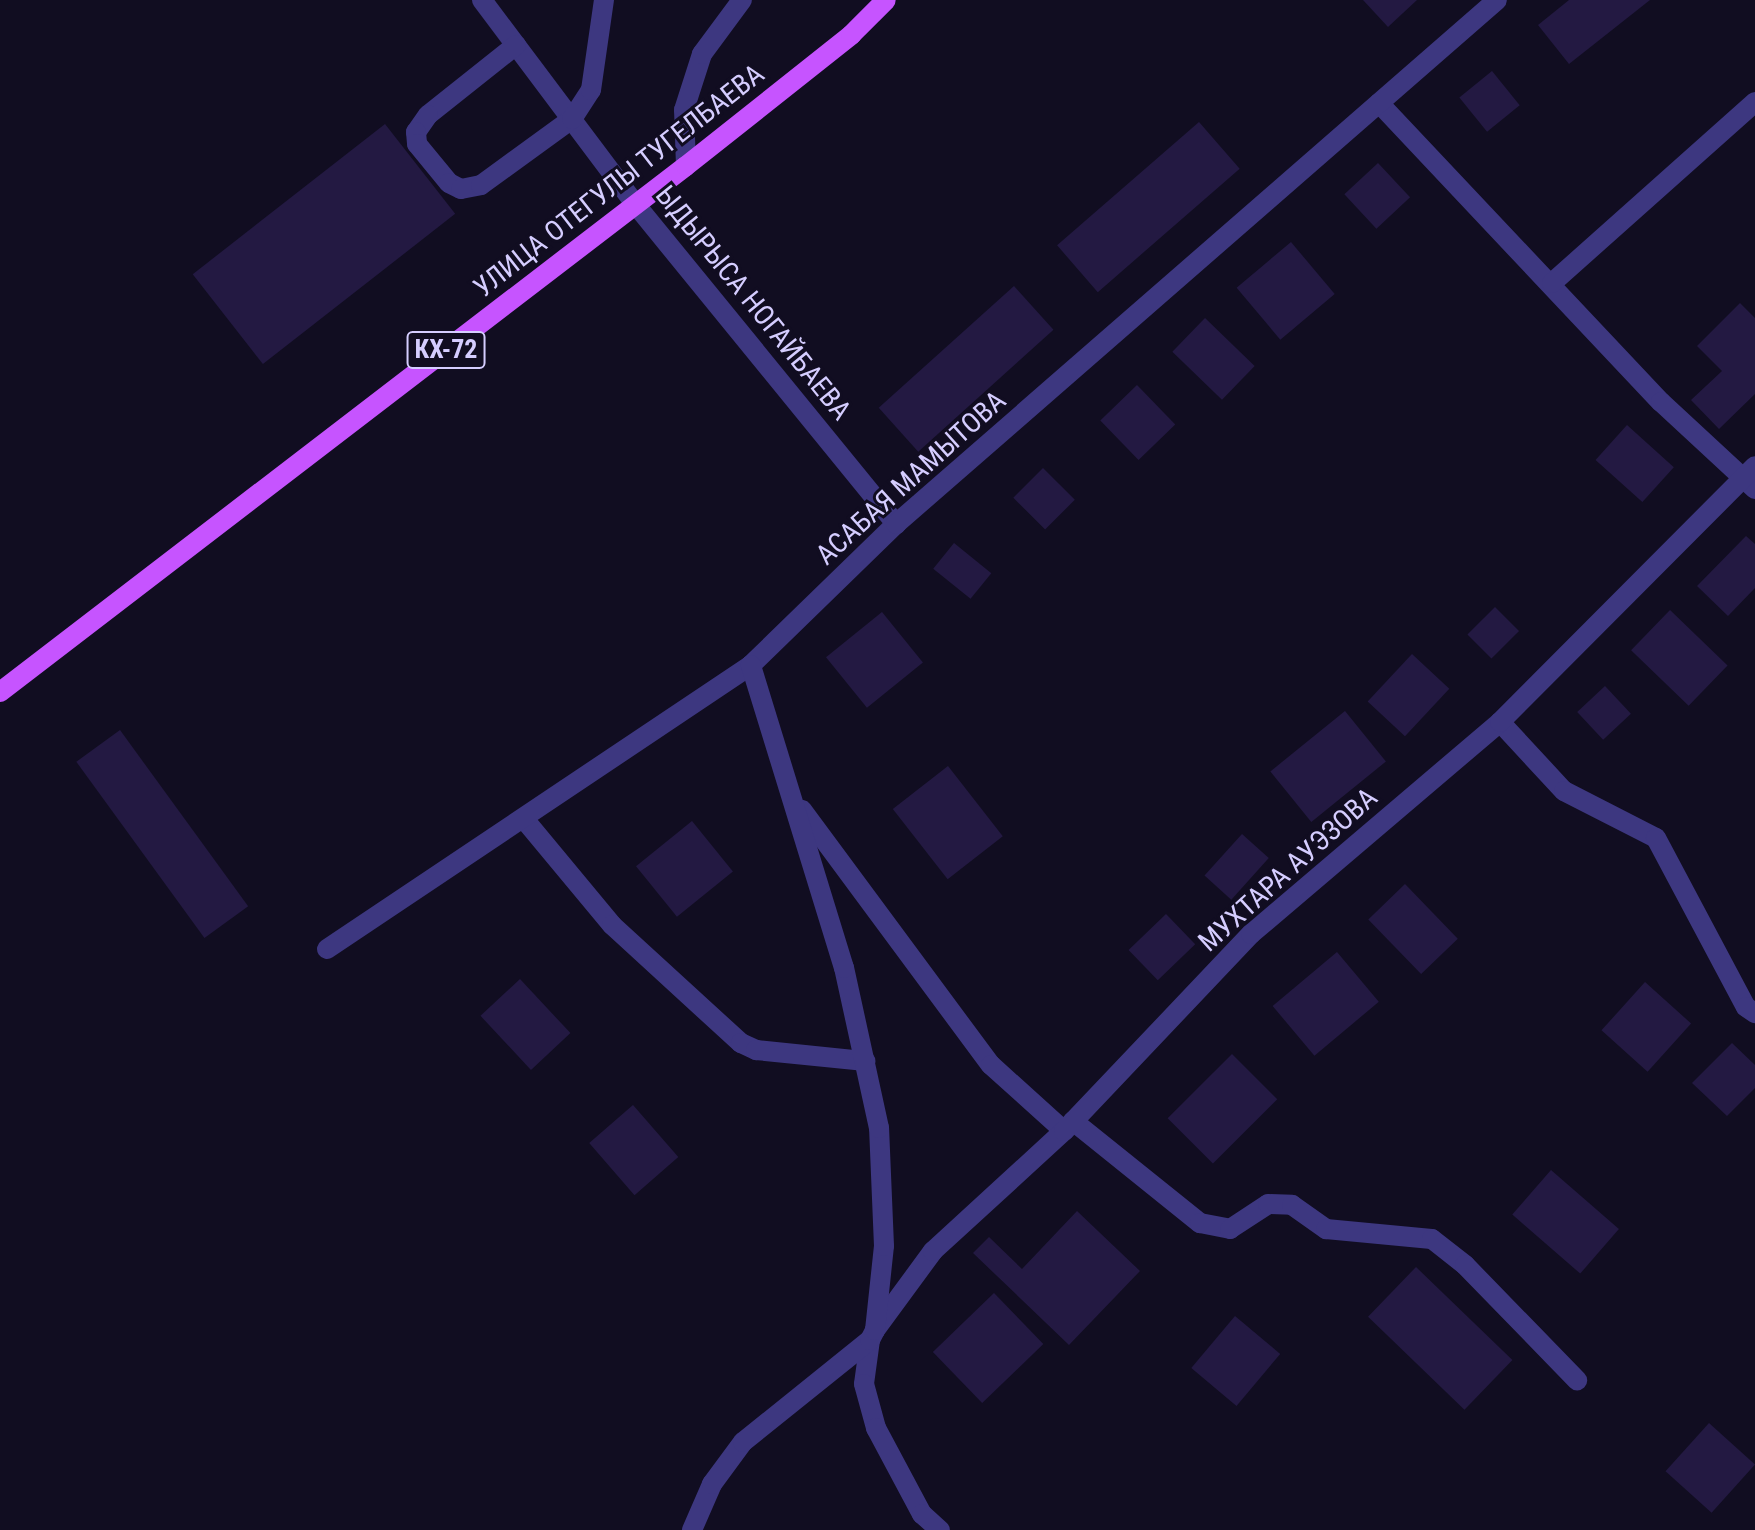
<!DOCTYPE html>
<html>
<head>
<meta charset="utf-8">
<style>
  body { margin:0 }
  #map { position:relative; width:1755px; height:1530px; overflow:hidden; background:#110d21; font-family:"Roboto Condensed",sans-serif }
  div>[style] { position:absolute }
  .building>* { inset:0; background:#231942; transform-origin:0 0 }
  .street>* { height:20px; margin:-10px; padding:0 10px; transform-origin:10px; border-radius:10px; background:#3d3780 }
  .primary>* { height:20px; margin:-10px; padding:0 10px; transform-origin:10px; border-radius:10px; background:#c654ff }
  span { translate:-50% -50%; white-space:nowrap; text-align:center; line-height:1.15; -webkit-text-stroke:6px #110d21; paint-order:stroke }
  .shield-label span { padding:2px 6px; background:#110d21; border:2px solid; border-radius:6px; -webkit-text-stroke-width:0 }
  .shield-label { font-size:26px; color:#d5cdff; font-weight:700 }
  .street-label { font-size:28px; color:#d5cdff }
</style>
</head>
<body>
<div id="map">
  <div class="building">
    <i style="clip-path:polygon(1363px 0,1417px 0,1388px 27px)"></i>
    <i style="clip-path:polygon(1569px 0,1650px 0,1569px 64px,1538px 25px)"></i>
    <i style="left:1492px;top:71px;width:44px;height:42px;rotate:51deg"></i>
    <i style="left:1199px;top:122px;width:62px;height:188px;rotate:49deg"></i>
    <i style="left:385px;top:124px;width:114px;height:244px;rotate:52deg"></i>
    <i style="left:1378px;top:163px;width:47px;height:46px;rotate:47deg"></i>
    <i style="left:1291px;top:242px;width:68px;height:71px;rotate:50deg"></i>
    <i style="left:1014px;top:286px;width:59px;height:182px;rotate:48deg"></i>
    <i style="clip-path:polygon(1740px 303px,1755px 318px,1755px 394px,1719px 429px,1691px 400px,1722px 371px,1697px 346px)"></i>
    <i style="left:1205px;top:318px;width:69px;height:47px;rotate:44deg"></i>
    <i style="left:1137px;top:385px;width:55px;height:51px;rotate:46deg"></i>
    <i style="left:1627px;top:425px;width:63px;height:47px;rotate:42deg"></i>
    <i style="left:1043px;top:468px;width:45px;height:42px;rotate:45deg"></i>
    <i style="clip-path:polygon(1746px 536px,1755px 544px,1755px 588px,1728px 616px,1697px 586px)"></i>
    <i style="left:954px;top:543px;width:48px;height:33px;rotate:39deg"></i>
    <i style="left:1495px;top:607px;width:34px;height:39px;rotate:45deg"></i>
    <i style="left:1670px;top:610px;width:80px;height:56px;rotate:44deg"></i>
    <i style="left:882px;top:612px;width:65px;height:72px;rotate:51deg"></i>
    <i style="left:1412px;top:654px;width:51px;height:65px;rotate:43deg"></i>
    <i style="left:1605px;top:686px;width:38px;height:38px;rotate:47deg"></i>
    <i style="left:1345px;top:711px;width:65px;height:96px;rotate:51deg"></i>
    <i style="left:120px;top:730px;width:218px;height:54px;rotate:54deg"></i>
    <i style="left:948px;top:766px;width:89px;height:70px;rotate:52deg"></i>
    <i style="left:692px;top:821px;width:65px;height:72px;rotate:51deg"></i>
    <i style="left:1242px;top:834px;width:36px;height:56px;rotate:42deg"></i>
    <i style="left:1405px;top:884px;width:76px;height:51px;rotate:46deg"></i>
    <i style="left:1166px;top:914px;width:42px;height:52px;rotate:46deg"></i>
    <i style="left:1337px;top:952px;width:65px;height:84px;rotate:50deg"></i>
    <i style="left:520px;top:979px;width:74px;height:54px;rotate:47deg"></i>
    <i style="left:1645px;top:982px;width:62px;height:65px;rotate:42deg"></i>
    <i style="clip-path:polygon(1732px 1043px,1755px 1065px,1755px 1088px,1727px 1116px,1692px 1083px)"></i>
    <i style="left:1232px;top:1054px;width:64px;height:91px;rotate:45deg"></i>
    <i style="left:633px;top:1105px;width:69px;height:58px;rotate:49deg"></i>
    <i style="left:1551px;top:1170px;width:90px;height:59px;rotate:41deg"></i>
    <i style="clip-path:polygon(1077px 1211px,1140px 1271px,1069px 1345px,973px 1253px,989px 1237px,1022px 1269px)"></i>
    <i style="left:1416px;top:1267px;width:134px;height:69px;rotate:44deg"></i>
    <i style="left:994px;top:1293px;width:71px;height:85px;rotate:46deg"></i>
    <i style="left:1235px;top:1316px;width:59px;height:68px;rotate:40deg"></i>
    <i style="left:1709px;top:1423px;width:62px;height:65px;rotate:42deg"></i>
  </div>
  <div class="street">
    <i style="left:482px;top:0;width:256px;rotate:53.1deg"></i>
    <i style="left:636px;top:205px;width:412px;rotate:50.8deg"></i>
    <i style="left:516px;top:45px;width:112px;rotate:141.5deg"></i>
    <i style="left:428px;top:115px;width:21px;rotate:125deg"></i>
    <i style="left:416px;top:132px;width:12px;rotate:85deg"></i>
    <i style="left:417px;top:144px;width:50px;rotate:50.6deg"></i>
    <i style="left:449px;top:183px;width:13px;rotate:27deg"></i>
    <i style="left:461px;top:189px;width:20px;rotate:-11deg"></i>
    <i style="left:481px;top:185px;width:112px;rotate:-36deg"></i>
    <i style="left:572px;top:119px;width:35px;rotate:-57deg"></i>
    <i style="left:591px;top:90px;width:91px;rotate:-81.8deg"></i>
    <i style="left:1379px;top:103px;width:411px;rotate:46.7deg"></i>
    <i style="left:1661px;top:402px;width:128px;rotate:42.8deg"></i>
    <i style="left:686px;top:166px;width:56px;rotate:-92deg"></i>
    <i style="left:684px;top:110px;width:59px;rotate:-72.2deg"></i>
    <i style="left:702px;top:54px;width:67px;rotate:-53.5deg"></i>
    <i style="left:1552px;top:283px;width:272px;rotate:-41.7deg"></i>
    <i style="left:1500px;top:722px;width:94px;rotate:47.2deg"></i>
    <i style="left:1564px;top:791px;width:103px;rotate:27.1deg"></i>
    <i style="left:1656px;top:838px;width:191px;rotate:62deg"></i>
    <i style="left:1746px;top:1007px;width:11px;rotate:34deg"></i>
    <i style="left:802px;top:810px;width:317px;rotate:53.5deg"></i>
    <i style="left:991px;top:1065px;width:98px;rotate:42.1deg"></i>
    <i style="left:524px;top:819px;width:138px;rotate:50.3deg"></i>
    <i style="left:612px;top:925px;width:175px;rotate:42.5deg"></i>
    <i style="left:741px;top:1043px;width:17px;rotate:25deg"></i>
    <i style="left:756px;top:1050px;width:110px;rotate:5.8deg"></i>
    <i style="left:327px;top:949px;width:510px;rotate:-33.81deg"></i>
    <i style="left:751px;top:665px;width:202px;rotate:-44.2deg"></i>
    <i style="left:896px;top:524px;width:797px;rotate:-41.08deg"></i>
    <i style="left:1073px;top:1121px;width:163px;rotate:38.8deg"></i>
    <i style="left:1200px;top:1223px;width:31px;rotate:11deg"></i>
    <i style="left:1230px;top:1229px;width:45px;rotate:-33.3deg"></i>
    <i style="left:1268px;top:1204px;width:24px;rotate:2deg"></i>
    <i style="left:1292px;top:1205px;width:42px;rotate:35.2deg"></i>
    <i style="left:1326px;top:1229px;width:106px;rotate:5.4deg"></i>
    <i style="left:1432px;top:1239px;width:42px;rotate:38.2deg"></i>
    <i style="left:1465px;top:1265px;width:161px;rotate:45.8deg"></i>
    <i style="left:875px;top:1330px;width:98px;rotate:-53.7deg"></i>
    <i style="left:933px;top:1251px;width:178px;rotate:-42.5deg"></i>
    <i style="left:1064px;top:1131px;width:272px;rotate:-46.5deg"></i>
    <i style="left:1251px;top:934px;width:327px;rotate:-40.4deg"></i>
    <i style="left:1500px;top:722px;width:361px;rotate:-45.1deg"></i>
    <i style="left:870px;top:1340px;width:44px;rotate:97.8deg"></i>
    <i style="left:864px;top:1384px;width:46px;rotate:74.7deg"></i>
    <i style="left:876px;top:1428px;width:98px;rotate:61.9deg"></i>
    <i style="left:922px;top:1514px;width:24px;rotate:42deg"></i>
    <i style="left:692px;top:1530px;width:50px;rotate:-66.5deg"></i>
    <i style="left:712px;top:1484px;width:52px;rotate:-53.6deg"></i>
    <i style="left:743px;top:1442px;width:163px;rotate:-38.8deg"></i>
    <i style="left:870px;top:1340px;width:11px;rotate:-63deg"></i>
    <i style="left:875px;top:1330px;width:84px;rotate:-83.9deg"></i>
    <i style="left:884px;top:1246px;width:118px;rotate:-92.4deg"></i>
    <i style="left:879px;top:1128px;width:164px;rotate:-102.3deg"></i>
    <i style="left:844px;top:968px;width:317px;rotate:-107.1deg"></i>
  </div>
  <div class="primary">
    <i style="left:0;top:692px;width:864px;rotate:-37.48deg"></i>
    <i style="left:686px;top:166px;width:211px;rotate:-38.4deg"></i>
    <i style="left:851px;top:35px;width:49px;rotate:-45deg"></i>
  </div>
  <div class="shield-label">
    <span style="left:446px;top:350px">КХ-72</span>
  </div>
  <div class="street-label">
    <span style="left:619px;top:181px;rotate:-38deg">УЛИЦА ОТЕГУЛЫ ТУГЕЛБАЕВА</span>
    <span style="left:753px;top:303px;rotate:51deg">ЫДЫРЫСА НОГАЙБАЕВА</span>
    <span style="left:911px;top:478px;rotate:-42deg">АСАБАЯ МАМЫТОВА</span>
    <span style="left:1288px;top:870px;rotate:-42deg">МУХТАРА АУЭЗОВА</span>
  </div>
</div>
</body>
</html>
